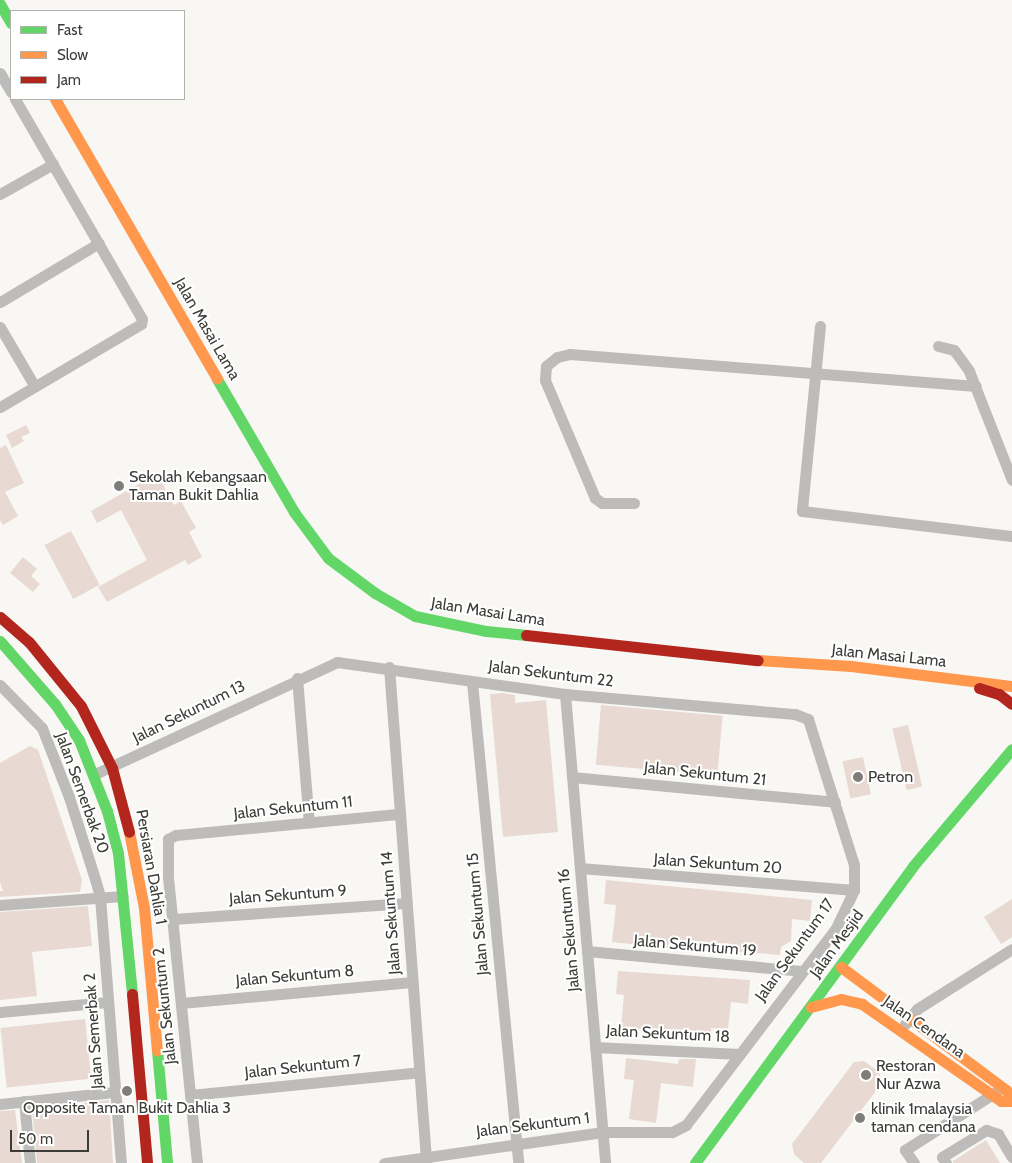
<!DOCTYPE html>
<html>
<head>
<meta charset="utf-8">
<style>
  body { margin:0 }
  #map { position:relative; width:1012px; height:1163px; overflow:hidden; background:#f8f7f4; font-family:Cabin,sans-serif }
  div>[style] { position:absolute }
  .building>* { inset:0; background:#e8d9d2; transform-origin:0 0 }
  .street>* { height:11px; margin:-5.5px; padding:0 5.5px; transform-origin:5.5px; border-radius:5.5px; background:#bdbcbb }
  .fast>* { height:11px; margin:-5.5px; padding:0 5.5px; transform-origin:5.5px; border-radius:5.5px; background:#63d668 }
  .slow>* { height:11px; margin:-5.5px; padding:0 5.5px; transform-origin:5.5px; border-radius:5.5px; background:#ff974d }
  .jam>* { height:11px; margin:-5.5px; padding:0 5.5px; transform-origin:5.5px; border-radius:5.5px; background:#b3261e }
  .dots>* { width:14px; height:14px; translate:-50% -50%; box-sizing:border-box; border:2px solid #fff; border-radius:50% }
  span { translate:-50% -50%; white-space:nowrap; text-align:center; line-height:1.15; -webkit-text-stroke:4px #fff; paint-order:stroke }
  .street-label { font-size:16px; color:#3c3c39 }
  .poi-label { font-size:16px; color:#3c3c39 }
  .left { translate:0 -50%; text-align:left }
  .legend { position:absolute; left:10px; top:10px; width:175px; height:90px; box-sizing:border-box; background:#fff; border:1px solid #b1b1b0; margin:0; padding:6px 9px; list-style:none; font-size:15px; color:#3c3c39 }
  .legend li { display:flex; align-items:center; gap:10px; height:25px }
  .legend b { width:25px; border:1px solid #b1b1b0 }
  .scale { position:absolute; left:10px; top:1130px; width:79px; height:22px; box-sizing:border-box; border:2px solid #3c3c39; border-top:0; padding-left:6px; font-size:15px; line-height:18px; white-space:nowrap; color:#3c3c39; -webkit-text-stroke:4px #fff; paint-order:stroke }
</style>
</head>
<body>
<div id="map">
  <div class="building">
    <i style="clip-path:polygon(26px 425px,30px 433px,21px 437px,24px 441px,12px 448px,6px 435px)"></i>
    <i style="clip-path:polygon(6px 445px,24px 483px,5px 492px,18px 516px,3px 525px,0 520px,0 448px)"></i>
    <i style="clip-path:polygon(157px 474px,174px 505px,181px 501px,196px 528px,189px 532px,202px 557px,188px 565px,185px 560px,107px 602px,98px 587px,147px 560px,121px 510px,97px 523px,91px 511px)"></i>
    <i style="left:71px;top:531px;width:61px;height:30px;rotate:62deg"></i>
    <i style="clip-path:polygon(23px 557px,37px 569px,31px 576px,40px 584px,33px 592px,10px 573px)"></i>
    <i style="clip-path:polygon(503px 693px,515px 695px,515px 703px,546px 700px,558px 832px,503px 837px,490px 694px)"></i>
    <i style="left:601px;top:705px;width:122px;height:60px;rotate:5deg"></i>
    <i style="left:908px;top:725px;width:63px;height:16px;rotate:77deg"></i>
    <i style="clip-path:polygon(30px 746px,38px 750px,82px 880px,80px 892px,0 897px,0 891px,3px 891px,0 882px,0 763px)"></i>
    <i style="left:863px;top:757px;width:38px;height:21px;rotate:78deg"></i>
    <i style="clip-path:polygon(606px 880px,812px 900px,810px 921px,792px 919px,791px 941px,781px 947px,780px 955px,704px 949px,703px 952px,612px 942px,616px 905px,604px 904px)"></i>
    <i style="clip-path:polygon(1012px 899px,1012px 937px,1001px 944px,984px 917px)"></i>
    <i style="clip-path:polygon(88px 906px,92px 946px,32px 952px,37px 996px,0 1000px,0 912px)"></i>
    <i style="clip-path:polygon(618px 971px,750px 980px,748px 1004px,731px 1002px,728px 1029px,711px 1028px,711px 1036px,621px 1027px,624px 995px,616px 994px)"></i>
    <i style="left:85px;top:1019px;width:60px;height:85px;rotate:84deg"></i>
    <i style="clip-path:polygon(626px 1058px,678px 1064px,679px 1059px,696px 1059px,693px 1087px,661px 1083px,656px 1123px,629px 1119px,634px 1080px,624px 1079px)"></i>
    <i style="clip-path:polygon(864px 1061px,879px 1072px,882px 1083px,821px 1163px,804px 1163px,794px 1154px,792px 1144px,854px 1062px)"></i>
    <i style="clip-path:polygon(109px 1100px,113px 1163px,37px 1163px,32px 1108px)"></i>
    <i style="clip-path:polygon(15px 1110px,22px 1163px,0 1163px,0 1111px)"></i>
    <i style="clip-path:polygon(986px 1140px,1000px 1163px,953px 1163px,953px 1161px)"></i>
  </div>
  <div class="street">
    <i style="left:0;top:73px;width:22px;rotate:60deg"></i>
    <i style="left:0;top:194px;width:61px;rotate:-29.5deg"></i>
    <i style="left:0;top:302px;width:115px;rotate:-30.8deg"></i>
    <i style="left:820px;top:326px;width:186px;rotate:95.6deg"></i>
    <i style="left:802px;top:511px;width:211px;rotate:6.8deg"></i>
    <i style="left:0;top:327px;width:69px;rotate:59.7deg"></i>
    <i style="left:938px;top:346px;width:16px;rotate:14deg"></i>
    <i style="left:954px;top:350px;width:26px;rotate:54deg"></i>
    <i style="left:969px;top:371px;width:117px;rotate:68.5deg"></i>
    <i style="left:0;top:407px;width:164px;rotate:-30.5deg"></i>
    <i style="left:141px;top:324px;width:5px;rotate:-79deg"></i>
    <i style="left:142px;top:319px;width:254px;rotate:-120deg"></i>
    <i style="left:634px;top:503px;width:32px;rotate:180deg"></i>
    <i style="left:602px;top:503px;width:9px;rotate:-144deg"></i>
    <i style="left:595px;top:498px;width:128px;rotate:-113deg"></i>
    <i style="left:545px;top:380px;width:14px;rotate:-86deg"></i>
    <i style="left:546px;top:366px;width:14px;rotate:-39deg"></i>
    <i style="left:557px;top:357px;width:13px;rotate:-13deg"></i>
    <i style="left:570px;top:354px;width:407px;rotate:4.5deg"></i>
    <i style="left:389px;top:667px;width:497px;rotate:85.7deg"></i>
    <i style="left:297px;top:678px;width:145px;rotate:85.3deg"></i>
    <i style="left:472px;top:682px;width:483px;rotate:84.5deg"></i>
    <i style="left:0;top:685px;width:60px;rotate:45.7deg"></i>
    <i style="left:42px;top:728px;width:74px;rotate:68.6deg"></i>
    <i style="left:69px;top:797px;width:86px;rotate:72.4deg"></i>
    <i style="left:95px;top:879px;width:19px;rotate:74deg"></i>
    <i style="left:100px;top:897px;width:267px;rotate:85.5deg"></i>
    <i style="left:565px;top:694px;width:471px;rotate:85.1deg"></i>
    <i style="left:95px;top:774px;width:267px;rotate:-24.8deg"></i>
    <i style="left:337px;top:662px;width:230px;rotate:8deg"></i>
    <i style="left:565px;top:694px;width:231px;rotate:5deg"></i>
    <i style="left:795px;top:714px;width:14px;rotate:21deg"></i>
    <i style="left:808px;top:719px;width:153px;rotate:72.5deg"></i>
    <i style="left:854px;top:865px;width:25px;rotate:90deg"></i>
    <i style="left:854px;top:890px;width:42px;rotate:115.3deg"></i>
    <i style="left:836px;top:928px;width:248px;rotate:127.3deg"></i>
    <i style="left:686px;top:1125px;width:16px;rotate:153deg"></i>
    <i style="left:672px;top:1132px;width:69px;rotate:180deg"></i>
    <i style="left:603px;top:1132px;width:221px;rotate:171.9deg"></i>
    <i style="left:572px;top:777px;width:264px;rotate:5.4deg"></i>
    <i style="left:580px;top:868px;width:275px;rotate:4.6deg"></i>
    <i style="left:0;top:905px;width:123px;rotate:-4.2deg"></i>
    <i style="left:173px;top:919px;width:234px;rotate:-3.9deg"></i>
    <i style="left:587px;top:951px;width:215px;rotate:5.3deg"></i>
    <i style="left:181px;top:1003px;width:232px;rotate:-5.2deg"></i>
    <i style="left:0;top:1012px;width:108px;rotate:-5.3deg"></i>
    <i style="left:905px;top:1024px;width:19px;rotate:-51deg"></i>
    <i style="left:917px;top:1009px;width:112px;rotate:-32.3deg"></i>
    <i style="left:595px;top:1047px;width:145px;rotate:2.8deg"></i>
    <i style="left:190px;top:1095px;width:230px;rotate:-5.7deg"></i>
    <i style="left:24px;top:1101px;width:62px;rotate:84.5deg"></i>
    <i style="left:0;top:1104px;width:115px;rotate:-6deg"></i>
    <i style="left:197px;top:1163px;width:287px;rotate:-95.8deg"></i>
    <i style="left:168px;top:877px;width:38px;rotate:-90deg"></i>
    <i style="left:168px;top:839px;width:9px;rotate:-27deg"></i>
    <i style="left:176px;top:835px;width:225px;rotate:-5.4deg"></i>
    <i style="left:914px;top:1163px;width:16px;rotate:-125deg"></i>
    <i style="left:905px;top:1150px;width:108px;rotate:-32.5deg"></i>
    <i style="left:946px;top:1163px;width:7px;rotate:-124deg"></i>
    <i style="left:942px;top:1157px;width:52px;rotate:-31.5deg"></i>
    <i style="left:986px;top:1130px;width:13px;rotate:18deg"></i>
    <i style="left:998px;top:1134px;width:27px;rotate:59deg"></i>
  </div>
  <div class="fast">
    <i style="left:0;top:4px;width:22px;rotate:60deg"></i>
    <i style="left:217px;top:379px;width:154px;rotate:59.9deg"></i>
    <i style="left:294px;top:512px;width:57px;rotate:53.5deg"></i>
    <i style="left:328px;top:558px;width:59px;rotate:36.7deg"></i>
    <i style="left:375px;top:593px;width:46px;rotate:29.9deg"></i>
    <i style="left:415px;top:616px;width:73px;rotate:11.9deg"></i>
    <i style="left:486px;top:631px;width:40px;rotate:5.7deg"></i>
    <i style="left:0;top:641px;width:84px;rotate:48.9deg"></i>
    <i style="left:55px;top:704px;width:43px;rotate:56.3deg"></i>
    <i style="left:79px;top:740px;width:76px;rotate:68.5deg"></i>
    <i style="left:107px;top:811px;width:43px;rotate:75.3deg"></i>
    <i style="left:118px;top:853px;width:142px;rotate:84.3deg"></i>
    <i style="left:157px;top:1050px;width:113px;rotate:84.9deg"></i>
    <i style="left:695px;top:1163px;width:368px;rotate:-53.7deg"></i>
    <i style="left:913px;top:866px;width:153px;rotate:-49.8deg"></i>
  </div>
  <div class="slow">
    <i style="left:55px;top:99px;width:323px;rotate:59.9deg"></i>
    <i style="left:758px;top:660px;width:93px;rotate:3.7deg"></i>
    <i style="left:851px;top:666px;width:162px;rotate:7.1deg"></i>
    <i style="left:129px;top:832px;width:77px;rotate:78.8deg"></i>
    <i style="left:144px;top:908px;width:143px;rotate:84.8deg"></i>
    <i style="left:841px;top:967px;width:206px;rotate:36.7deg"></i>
    <i style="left:1006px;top:1090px;width:11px;rotate:56deg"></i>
    <i style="left:811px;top:1007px;width:31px;rotate:-15deg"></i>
    <i style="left:841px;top:999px;width:22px;rotate:13deg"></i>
    <i style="left:862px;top:1004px;width:169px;rotate:34.9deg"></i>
    <i style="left:1001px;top:1101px;width:11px"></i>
  </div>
  <div class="jam">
    <i style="left:0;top:617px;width:38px;rotate:41deg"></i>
    <i style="left:29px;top:642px;width:82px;rotate:50.9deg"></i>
    <i style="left:81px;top:706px;width:69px;rotate:63.4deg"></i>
    <i style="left:112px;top:768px;width:66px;rotate:75.1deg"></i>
    <i style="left:526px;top:635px;width:233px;rotate:6.2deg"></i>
    <i style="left:979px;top:688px;width:21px;rotate:17deg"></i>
    <i style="left:999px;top:694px;width:16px;rotate:38deg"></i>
    <i style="left:132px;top:994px;width:170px;rotate:84.9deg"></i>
  </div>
  <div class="dots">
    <i style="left:119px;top:486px;background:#7e7d7a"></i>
    <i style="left:858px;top:777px;background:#7e7d7a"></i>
    <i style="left:866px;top:1075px;background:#7e7d7a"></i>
    <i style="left:127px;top:1091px;background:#7e7d7a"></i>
    <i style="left:860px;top:1118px;background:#7e7d7a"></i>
  </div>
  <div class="street-label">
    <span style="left:207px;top:329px;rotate:60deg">Jalan Masai Lama</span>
    <span style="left:488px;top:612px;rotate:9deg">Jalan Masai Lama</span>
    <span style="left:889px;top:656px;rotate:6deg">Jalan Masai Lama</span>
    <span style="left:551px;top:674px;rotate:7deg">Jalan Sekuntum 22</span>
    <span style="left:189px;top:712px;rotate:-26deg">Jalan Sekuntum 13</span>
    <span style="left:705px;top:774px;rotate:6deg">Jalan Sekuntum 21</span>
    <span style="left:82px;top:793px;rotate:70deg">Jalan Semerbak 20</span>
    <span style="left:293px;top:808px;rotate:-6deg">Jalan Sekuntum 11</span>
    <span style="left:718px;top:864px;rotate:4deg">Jalan Sekuntum 20</span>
    <span style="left:151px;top:867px;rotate:80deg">Persiaran Dahlia 1</span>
    <span style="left:288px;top:895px;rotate:-4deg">Jalan Sekuntum 9</span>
    <span style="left:391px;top:913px;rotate:-94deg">Jalan Sekuntum 14</span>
    <span style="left:478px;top:914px;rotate:-95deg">Jalan Sekuntum 15</span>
    <span style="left:569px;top:930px;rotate:-95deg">Jalan Sekuntum 16</span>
    <span style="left:837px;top:944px;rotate:-54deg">Jalan Mesjid</span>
    <span style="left:695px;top:946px;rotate:5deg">Jalan Sekuntum 19</span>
    <span style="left:795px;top:950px;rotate:-54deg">Jalan Sekuntum 17</span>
    <span style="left:295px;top:976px;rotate:-5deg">Jalan Sekuntum 8</span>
    <span style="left:165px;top:1006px;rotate:-96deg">Jalan Sekuntum 2</span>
    <span style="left:924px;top:1027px;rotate:35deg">Jalan Cendana</span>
    <span style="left:94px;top:1031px;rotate:-94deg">Jalan Semerbak 2</span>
    <span style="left:668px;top:1034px;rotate:3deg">Jalan Sekuntum 18</span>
    <span style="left:303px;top:1067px;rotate:-6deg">Jalan Sekuntum 7</span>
    <span style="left:533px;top:1125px;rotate:-7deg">Jalan Sekuntum 1</span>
  </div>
  <div class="poi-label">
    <span class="left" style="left:129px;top:486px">Sekolah Kebangsaan<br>Taman Bukit Dahlia</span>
    <span class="left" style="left:868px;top:777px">Petron</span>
    <span class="left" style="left:876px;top:1075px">Restoran<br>Nur Azwa</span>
    <span style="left:127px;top:1108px">Opposite Taman Bukit Dahlia 3</span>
    <span class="left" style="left:871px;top:1118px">klinik 1malaysia<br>taman cendana</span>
  </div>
  <ul class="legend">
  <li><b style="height:6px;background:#63d668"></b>Fast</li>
  <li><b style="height:6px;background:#ff974d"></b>Slow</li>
  <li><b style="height:6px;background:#b3261e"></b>Jam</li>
  </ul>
  <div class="scale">50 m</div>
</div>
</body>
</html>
